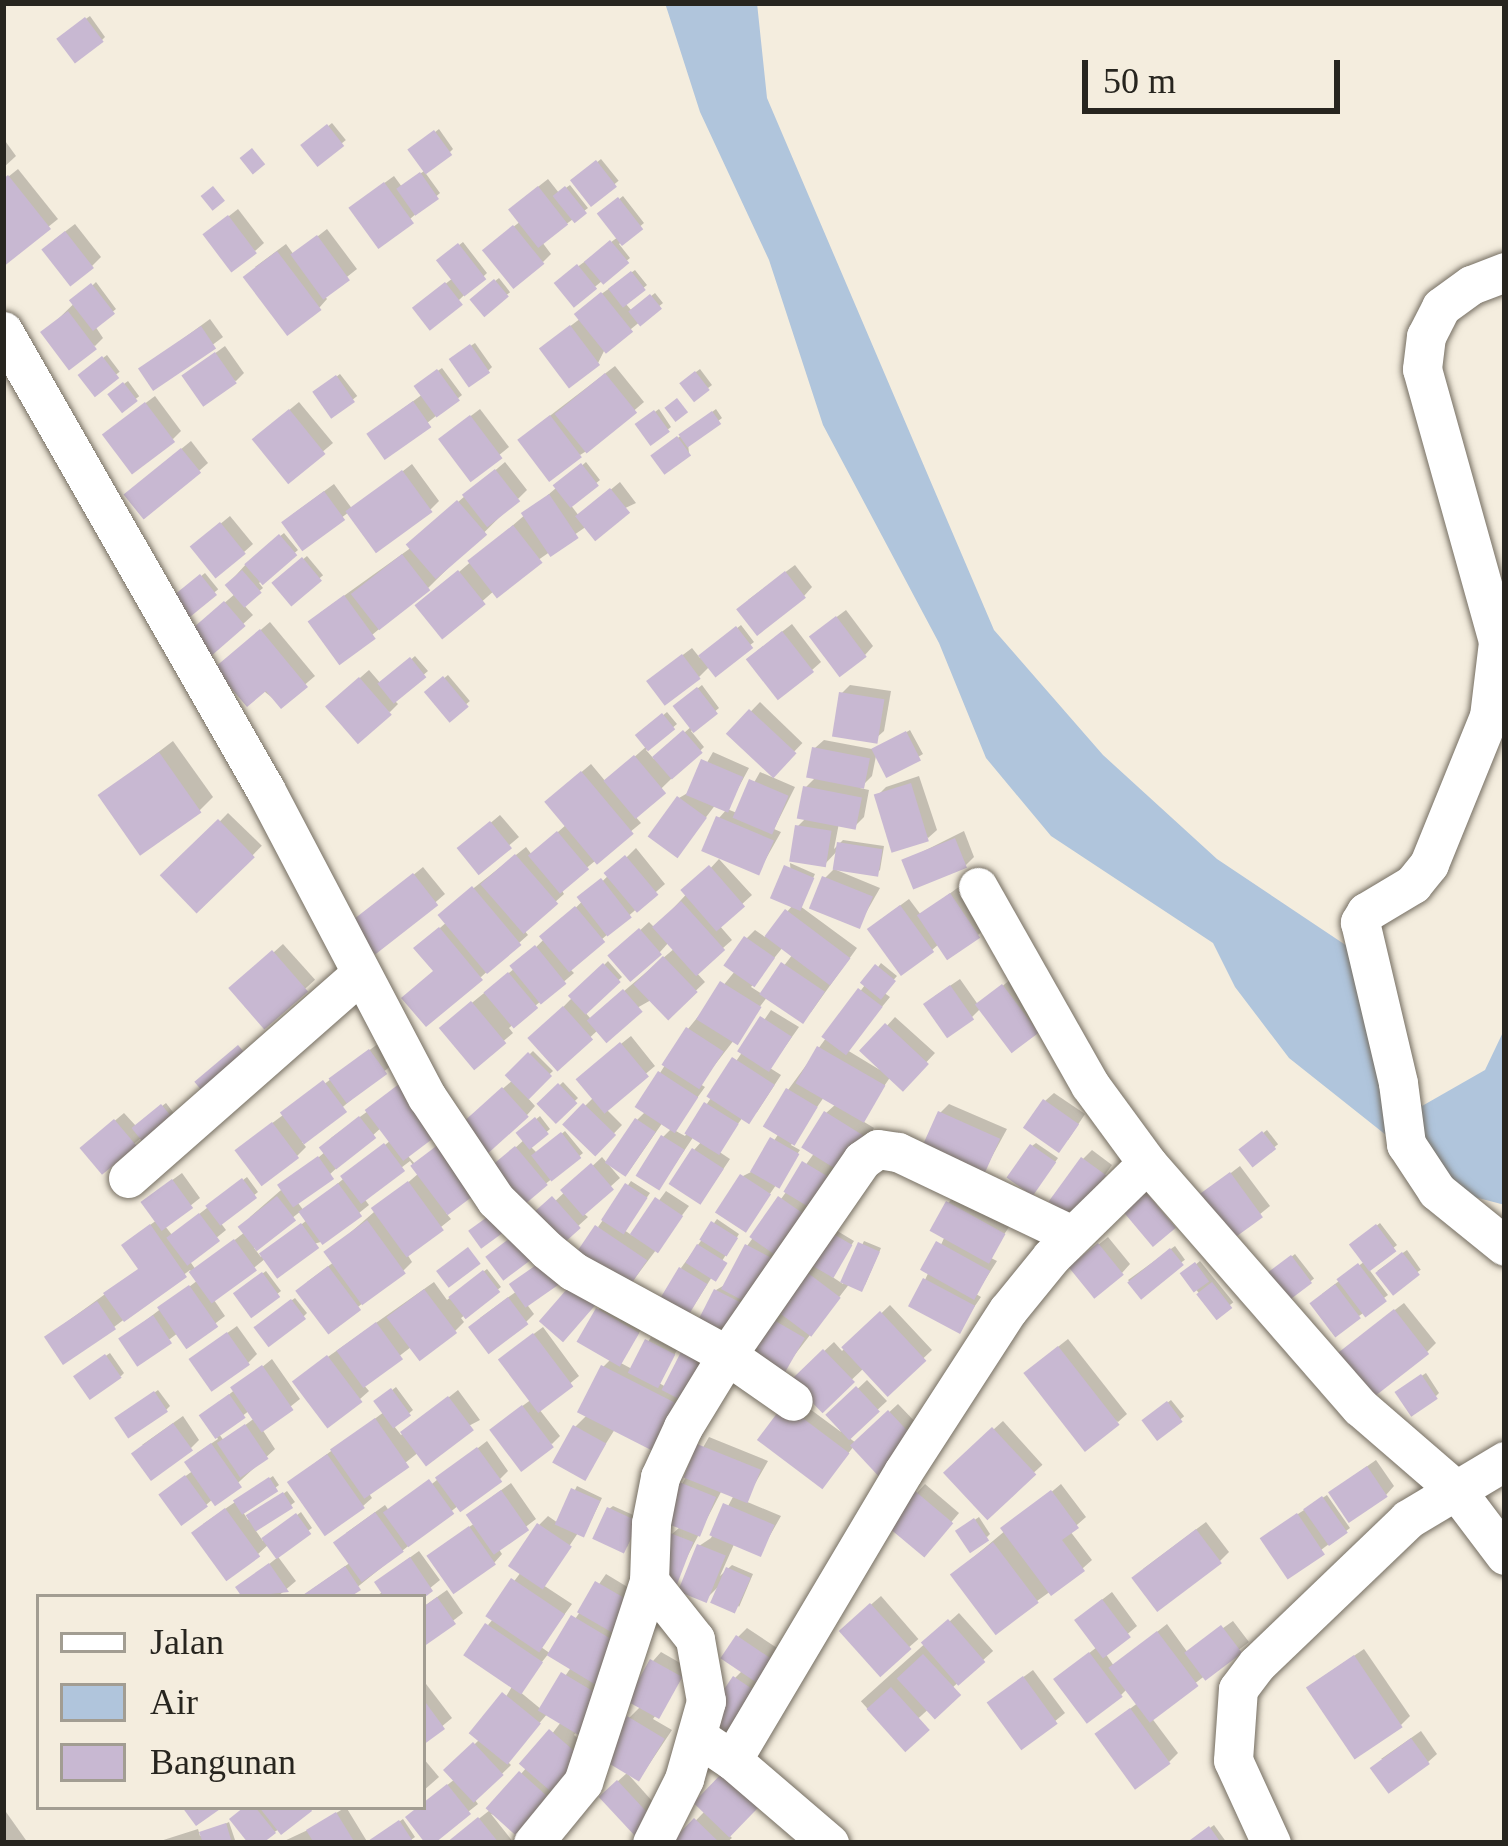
<!DOCTYPE html>
<html>
<head>
<meta charset="utf-8">
<style>
  body { margin:0 }
  #map { position:relative; width:1508px; height:1846px; overflow:hidden; background:#f4edde; font-family:"Times New Roman",serif }
  div>[style] { position:absolute }
  .water>* { inset:0; background:#b0c5dc }
  .shadow>* { inset:0; background:#0003; transform-origin:0 0 }
  .building>* { inset:0; background:#c8b8d2; transform-origin:0 0 }
  .roads { filter:drop-shadow(0 0 3px #756e62) drop-shadow(0 0 3px #756e62) }
  .minor>* { height:39px; margin:-19.5px; padding:0 19.5px; transform-origin:19.5px; border-radius:19.5px; background:#fff }
  span { translate:-50% -50%; white-space:nowrap; text-align:center; line-height:1.15; -webkit-text-stroke:9px #f4edde; paint-order:stroke }
  .frame { position:absolute; inset:0; border:6px solid #27251f; pointer-events:none }
  .legend { position:absolute; left:36px; top:1594px; width:390px; height:216px; box-sizing:border-box; background:#f4edde; border:3px solid #a29d92; margin:0; padding:15px 21px; list-style:none; font-size:36px; color:#27251f }
  .legend li { display:flex; align-items:center; gap:24px; height:60px }
  .legend b { width:60px; border:3px solid #a29d92 }
  .scale { position:absolute; left:1082px; top:60px; width:258px; height:54px; box-sizing:border-box; border:6px solid #27251f; border-top:0; padding-left:15px; font-size:36px; line-height:42px; white-space:nowrap; color:#27251f; -webkit-text-stroke:9px #f4edde; paint-order:stroke }
</style>
</head>
<body>
<div id="map">
  <div class="water">
    <i style="clip-path:polygon(665px 3px,757px 3px,767px 98px,994px 630px,1103px 755px,1217px 859px,1353px 950px,1376px 1014px,1422px 1106px,1485px 1070px,1505px 1028px,1505px 1205px,1459px 1193px,1289px 1058px,1235px 987px,1213px 943px,1051px 836px,986px 758px,939px 643px,823px 425px,769px 260px,700px 112px)"></i>
  </div>
  <div class="shadow">
    <i style="clip-path:polygon(90px 16px,105px 37px,102px 40px,64px 34px)"></i>
    <i style="left:332px;top:123px;width:22px;height:36px;rotate:51deg"></i>
    <i style="clip-path:polygon(439px 129px,453px 149px,450px 152px,412px 150px)"></i>
    <i style="clip-path:polygon(3px 138px,16px 156px,3px 168px)"></i>
    <i style="left:601px;top:159px;width:28px;height:34px;rotate:51deg"></i>
    <i style="clip-path:polygon(18px 169px,58px 219px,3px 263px,3px 181px)"></i>
    <i style="clip-path:polygon(424px 171px,440px 193px,380px 245px,361px 200px,394px 176px,402px 187px)"></i>
    <i style="clip-path:polygon(548px 179px,559px 193px,570px 185px,588px 208px,542px 242px,551px 254px,543px 262px,495px 241px,521px 221px,520px 201px)"></i>
    <i style="clip-path:polygon(623px 196px,644px 223px,619px 244px,630px 258px,574px 304px,557px 282px,618px 237px,601px 214px)"></i>
    <i style="clip-path:polygon(238px 209px,264px 243px,255px 251px,215px 227px)"></i>
    <i style="clip-path:polygon(75px 224px,101px 257px,92px 266px,54px 240px)"></i>
    <i style="clip-path:polygon(327px 229px,357px 269px,324px 295px,327px 299px,319px 308px,255px 267px,286px 244px,294px 255px)"></i>
    <i style="clip-path:polygon(463px 242px,487px 273px,431px 327px,416px 308px,454px 277px,440px 260px)"></i>
    <i style="clip-path:polygon(635px 270px,647px 285px,625px 303px,632px 311px,655px 293px,663px 303px,604px 351px,598px 363px,552px 340px,581px 318px,586px 305px)"></i>
    <i style="left:499px;top:278px;width:18px;height:33px;rotate:52deg"></i>
    <i style="clip-path:polygon(96px 282px,116px 309px,95px 326px,103px 338px,95px 346px,53px 324px)"></i>
    <i style="clip-path:polygon(210px 319px,223px 337px,155px 388px,151px 362px)"></i>
    <i style="clip-path:polygon(475px 343px,492px 367px,488px 371px,456px 356px)"></i>
    <i style="clip-path:polygon(225px 346px,244px 373px,236px 381px,195px 368px)"></i>
    <i style="left:107px;top:355px;width:21px;height:33px;rotate:53deg"></i>
    <i style="clip-path:polygon(615px 366px,644px 402px,588px 450px,580px 455px,530px 431px)"></i>
    <i style="clip-path:polygon(442px 368px,462px 395px,386px 456px,379px 426px,423px 394px,421px 382px)"></i>
    <i style="left:700px;top:369px;width:20px;height:22px;rotate:53deg"></i>
    <i style="left:340px;top:374px;width:28px;height:29px;rotate:52deg"></i>
    <i style="left:128px;top:381px;width:19px;height:21px;rotate:54deg"></i>
    <i style="clip-path:polygon(155px 396px,181px 431px,173px 439px,115px 426px)"></i>
    <i style="clip-path:polygon(299px 402px,333px 443px,290px 479px,265px 430px)"></i>
    <i style="clip-path:polygon(480px 409px,509px 447px,471px 478px,451px 431px)"></i>
    <i style="clip-path:polygon(659px 409px,671px 427px,652px 442px,642px 421px)"></i>
    <i style="clip-path:polygon(716px 409px,722px 418px,688px 444px,689px 453px,658px 453px)"></i>
    <i style="clip-path:polygon(191px 441px,208px 463px,199px 471px,136px 486px)"></i>
    <i style="clip-path:polygon(505px 462px,527px 490px,428px 588px,341px 661px,320px 613px,412px 547px,418px 536px)"></i>
    <i style="clip-path:polygon(586px 462px,600px 480px,570px 504px,579px 516px,620px 482px,636px 503px,587px 526px,495px 590px,444px 635px,429px 598px)"></i>
    <i style="clip-path:polygon(412px 464px,439px 501px,431px 509px,349px 512px,303px 547px,293px 514px,334px 484px,353px 510px)"></i>
    <i style="clip-path:polygon(230px 516px,253px 544px,244px 552px,202px 539px)"></i>
    <i style="clip-path:polygon(284px 533px,298px 550px,259px 583px,263px 588px,243px 604px,253px 615px,210px 654px,200px 624px,236px 593px,228px 584px,247px 563px)"></i>
    <i style="left:307px;top:556px;width:25px;height:40px;rotate:50deg"></i>
    <i style="clip-path:polygon(795px 565px,812px 587px,804px 596px,748px 600px)"></i>
    <i style="left:205px;top:573px;width:21px;height:45px;rotate:51deg"></i>
    <i style="clip-path:polygon(846px 610px,873px 646px,865px 655px,822px 628px)"></i>
    <i style="clip-path:polygon(270px 622px,315px 676px,281px 705px,226px 660px)"></i>
    <i style="clip-path:polygon(792px 624px,821px 662px,812px 670px,757px 651px)"></i>
    <i style="clip-path:polygon(741px 625px,754px 642px,715px 672px,710px 666px,699px 677px,659px 673px,692px 648px,700px 658px)"></i>
    <i style="clip-path:polygon(415px 656px,428px 671px,394px 700px,398px 704px,390px 712px,337px 698px,369px 670px,382px 685px)"></i>
    <i style="left:448px;top:675px;width:34px;height:26px;rotate:50deg"></i>
    <i style="clip-path:polygon(702px 685px,719px 708px,691px 731px,704px 747px,634px 815px,641px 823px,561px 889px,564px 894px,524px 930px,528px 935px,481px 977px,436px 971px,426px 940px,448px 921px,451px 906px,526px 847px,532px 855px,567px 824px,557px 793px,591px 764px,606px 782px,648px 745px,639px 735px,667px 712px,677px 724px,646px 750px,654px 759px,692px 726px,676px 706px)"></i>
    <i style="clip-path:polygon(850px 685px,891px 691px,884px 731px,875px 739px,842px 693px)"></i>
    <i style="left:760px;top:702px;width:59px;height:43px;rotate:44deg"></i>
    <i style="clip-path:polygon(910px 730px,923px 754px,889px 774px,877px 751px,872px 776px,860px 788px,869px 790px,864px 817px,855px 826px,839px 823px,834px 849px,843px 840px,884px 846px,880px 870px,877px 873px,839px 849px,825px 864px,798px 826px,807px 817px,805px 788px,817px 776px,815px 748px,824px 740px,877px 750px)"></i>
    <i style="clip-path:polygon(173px 741px,213px 797px,199px 811px,102px 795px)"></i>
    <i style="clip-path:polygon(713px 752px,749px 768px,727px 809px,737px 813px,760px 772px,795px 787px,774px 829px,781px 832px,758px 873px,719px 818px,727px 809px,716px 804px,685px 845px,679px 798px,691px 791px)"></i>
    <i style="clip-path:polygon(919px 776px,937px 830px,928px 838px,877px 796px,886px 787px)"></i>
    <i style="left:228px;top:813px;width:47px;height:88px;rotate:44deg"></i>
    <i style="clip-path:polygon(500px 815px,519px 837px,479px 871px,469px 841px)"></i>
    <i style="clip-path:polygon(964px 831px,974px 857px,966px 865px,904px 861px)"></i>
    <i style="clip-path:polygon(636px 848px,665px 884px,569px 968px,574px 973px,509px 1028px,513px 1033px,474px 1066px,452px 1019px,515px 968px)"></i>
    <i style="clip-path:polygon(719px 859px,752px 895px,719px 925px,732px 940px,696px 972px,705px 982px,668px 1017px,651px 1000px,598px 1030px,558px 1067px,532px 1039px,608px 961px,622px 977px,584px 1011px,591px 1019px,675px 948px,669px 942px,660px 952px,612px 956px,649px 922px,655px 928px)"></i>
    <i style="clip-path:polygon(evenodd,790px 863px,815px 874px,800px 906px,857px 948px,811px 1012px,768px 996px,700px 1084px,705px 1087px,674px 1130px,685px 1136px,771px 1010px,799px 1027px,770px 1068px,781px 1075px,757px 1112px,743px 1117px,718px 1151px,730px 1159px,708px 1192px,694px 1150px,702px 1141px,694px 1136px,666px 1178px,663px 1137px,672px 1128px,663px 1122px,627px 1174px,637px 1120px,646px 1111px,639px 1106px,688px 1029px,735px 971px,747px 938px,755px 930px,765px 937px,793px 905px,790px 863px,783px 947px,793px 954px,762px 994px,751px 987px,783px 947px)"></i>
    <i style="clip-path:polygon(423px 867px,445px 894px,379px 951px,365px 915px)"></i>
    <i style="clip-path:polygon(834px 869px,880px 888px,859px 925px,825px 878px)"></i>
    <i style="clip-path:polygon(960px 886px,987px 927px,978px 935px,940px 943px,932px 950px,879px 921px,909px 899px,921px 915px)"></i>
    <i style="left:283px;top:944px;width:48px;height:67px;rotate:48deg"></i>
    <i style="clip-path:polygon(881px 963px,897px 976px,883px 992px,890px 997px,847px 1050px,880px 1070px,864px 1051px,895px 1017px,935px 1053px,903px 1087px,891px 1076px,861px 1120px,874px 1128px,736px 1337px,716px 1290px,728px 1283px,747px 1246px,815px 1152px,826px 1113px,836px 1104px,824px 1097px,791px 1145px,800px 1150px,746px 1229px,743px 1176px,755px 1170px,779px 1133px,788px 1090px)"></i>
    <i style="clip-path:polygon(1012px 978px,1037px 1031px,981px 1008px,972px 1017px,935px 996px,960px 979px,979px 1006px)"></i>
    <i style="clip-path:polygon(631px 1036px,655px 1066px,605px 1108px,622px 1125px,595px 1153px,566px 1125px,594px 1097px,588px 1070px)"></i>
    <i style="clip-path:polygon(379px 1043px,394px 1063px,302px 1142px,306px 1147px,297px 1156px,247px 1142px)"></i>
    <i style="clip-path:polygon(533px 1051px,553px 1071px,526px 1096px,535px 1106px,527px 1115px,469px 1118px,513px 1080px,508px 1075px)"></i>
    <i style="left:563px;top:1082px;width:22px;height:31px;rotate:47deg"></i>
    <i style="clip-path:polygon(1054px 1093px,1085px 1114px,1068px 1140px,1045px 1101px)"></i>
    <i style="clip-path:polygon(166px 1103px,179px 1120px,142px 1137px,102px 1171px,92px 1140px,124px 1113px,136px 1126px)"></i>
    <i style="clip-path:polygon(949px 1104px,1007px 1129px,983px 1173px,940px 1113px)"></i>
    <i style="clip-path:polygon(evenodd,368px 1111px,415px 1164px,488px 1173px,525px 1139px,520px 1133px,540px 1116px,550px 1129px,530px 1146px,538px 1154px,565px 1131px,583px 1153px,520px 1205px,494px 1174px,446px 1213px,451px 1219px,407px 1254px,412px 1262px,404px 1270px,328px 1331px,307px 1282px,334px 1262px,336px 1245px,419px 1173px,410px 1161px,363px 1197px,369px 1205px,324px 1241px,266px 1258px,214px 1300px,225px 1316px,187px 1345px,178px 1333px,139px 1362px,132px 1331px,198px 1280px,190px 1270px,114px 1327px,57px 1329px,141px 1268px,133px 1237px,157px 1220px,153px 1194px,182px 1173px,200px 1198px,165px 1226px,172px 1235px,247px 1177px,258px 1192px,220px 1222px,226px 1230px,189px 1260px,196px 1270px,245px 1232px,250px 1217px,326px 1151px,331px 1138px,368px 1111px,382px 1127px,391px 1140px,304px 1211px,298px 1203px,382px 1127px,368px 1111px,301px 1211px,307px 1220px,261px 1257px,254px 1248px,301px 1211px)"></i>
    <i style="left:1267px;top:1130px;width:18px;height:31px;rotate:52deg"></i>
    <i style="clip-path:polygon(1036px 1143px,1058px 1158px,1036px 1189px,1032px 1146px)"></i>
    <i style="clip-path:polygon(1092px 1150px,1112px 1165px,1082px 1207px,1083px 1159px)"></i>
    <i style="clip-path:polygon(602px 1157px,620px 1178px,582px 1212px,588px 1217px,556px 1246px,534px 1221px)"></i>
    <i style="clip-path:polygon(1240px 1166px,1270px 1206px,1228px 1240px,1206px 1192px)"></i>
    <i style="clip-path:polygon(631px 1181px,650px 1193px,624px 1230px,633px 1236px,666px 1191px,689px 1206px,632px 1282px,598px 1227px)"></i>
    <i style="clip-path:polygon(957px 1194px,1011px 1224px,989px 1257px,997px 1261px,976px 1294px,981px 1297px,958px 1331px,925px 1280px,945px 1236px,948px 1203px)"></i>
    <i style="clip-path:polygon(717px 1219px,739px 1234px,693px 1307px,681px 1268px)"></i>
    <i style="clip-path:polygon(1380px 1223px,1397px 1245px,1368px 1268px,1388px 1295px,1359px 1316px,1322px 1294px,1365px 1261px,1353px 1245px)"></i>
    <i style="clip-path:polygon(829px 1226px,854px 1241px,831px 1276px,843px 1284px,864px 1241px,881px 1248px,865px 1285px,850px 1283px,780px 1374px,746px 1354px)"></i>
    <i style="clip-path:polygon(1108px 1237px,1130px 1264px,1122px 1273px,1081px 1259px)"></i>
    <i style="left:1175px;top:1246px;width:17px;height:58px;rotate:54deg"></i>
    <i style="left:1407px;top:1250px;width:24px;height:36px;rotate:55deg"></i>
    <i style="left:1295px;top:1254px;width:31px;height:33px;rotate:52deg"></i>
    <i style="left:1200px;top:1261px;width:53px;height:21px;rotate:51deg"></i>
    <i style="clip-path:polygon(487px 1269px,501px 1287px,461px 1318px,464px 1322px,455px 1331px,419px 1358px,411px 1347px,363px 1384px,369px 1391px,360px 1399px,327px 1423px,305px 1373px,434px 1282px,447px 1300px)"></i>
    <i style="left:266px;top:1271px;width:25px;height:37px;rotate:53deg"></i>
    <i style="clip-path:polygon(517px 1291px,534px 1314px,526px 1322px,480px 1318px)"></i>
    <i style="clip-path:polygon(295px 1298px,307px 1313px,304px 1316px,261px 1323px)"></i>
    <i style="clip-path:polygon(607px 1302px,645px 1324px,619px 1362px,632px 1369px,651px 1337px,677px 1350px,659px 1383px,666px 1387px,710px 1360px,661px 1440px,615px 1429px,585px 1477px,575px 1427px,587px 1415px,603px 1367px,612px 1358px,598px 1310px)"></i>
    <i style="clip-path:polygon(1404px 1303px,1436px 1343px,1427px 1352px,1345px 1348px)"></i>
    <i style="clip-path:polygon(890px 1305px,932px 1350px,887px 1393px,864px 1368px,821px 1409px,794px 1379px,834px 1342px,842px 1351px)"></i>
    <i style="clip-path:polygon(237px 1326px,257px 1354px,248px 1363px,201px 1352px)"></i>
    <i style="clip-path:polygon(543px 1327px,579px 1376px,539px 1409px,560px 1436px,552px 1444px,502px 1421px,532px 1399px,511px 1351px)"></i>
    <i style="clip-path:polygon(1068px 1339px,1127px 1414px,1118px 1422px,1035px 1365px)"></i>
    <i style="clip-path:polygon(110px 1353px,124px 1373px,121px 1376px,81px 1373px)"></i>
    <i style="clip-path:polygon(evenodd,272px 1359px,300px 1399px,262px 1429px,275px 1449px,217px 1502px,214px 1498px,206px 1505px,165px 1491px,194px 1470px,197px 1453px,218px 1439px,203px 1416px,272px 1359px,250px 1410px,256px 1417px,224px 1441px,219px 1434px,250px 1410px)"></i>
    <i style="clip-path:polygon(1426px 1373px,1439px 1393px,1436px 1396px,1402px 1389px)"></i>
    <i style="clip-path:polygon(867px 1380px,887px 1401px,848px 1437px,856px 1443px,898px 1404px,923px 1430px,854px 1446px,823px 1485px,795px 1398px,841px 1432px,830px 1415px)"></i>
    <i style="clip-path:polygon(396px 1387px,413px 1410px,394px 1426px,401px 1435px,458px 1390px,480px 1420px,419px 1452px,368px 1492px,372px 1498px,363px 1506px,300px 1474px,384px 1412px,377px 1402px)"></i>
    <i style="clip-path:polygon(158px 1390px,170px 1406px,166px 1410px,122px 1416px)"></i>
    <i style="left:1171px;top:1400px;width:21px;height:33px;rotate:51deg"></i>
    <i style="clip-path:polygon(183px 1416px,199px 1440px,191px 1448px,142px 1445px)"></i>
    <i style="left:1003px;top:1421px;width:59px;height:76px;rotate:48deg"></i>
    <i style="clip-path:polygon(709px 1437px,768px 1461px,745px 1501px,781px 1516px,760px 1553px,735px 1542px,720px 1576px,732px 1565px,753px 1574px,739px 1607px,722px 1583px,705px 1600px,699px 1546px,711px 1538px,734px 1495px,722px 1490px,674px 1582px,672px 1534px,680px 1527px,682px 1484px)"></i>
    <i style="clip-path:polygon(487px 1441px,508px 1471px,500px 1479px,459px 1505px,345px 1597px,301px 1597px,351px 1562px,346px 1533px,385px 1505px,392px 1515px)"></i>
    <i style="clip-path:polygon(1376px 1460px,1394px 1486px,1386px 1495px,1342px 1484px)"></i>
    <i style="clip-path:polygon(273px 1476px,279px 1485px,243px 1512px,248px 1520px,287px 1491px,295px 1502px,256px 1531px,263px 1541px,301px 1512px,312px 1528px,276px 1554px,296px 1581px,277px 1597px,246px 1597px,239px 1588px,278px 1557px,269px 1544px,258px 1554px,203px 1524px)"></i>
    <i style="clip-path:polygon(511px 1483px,536px 1519px,498px 1548px,502px 1554px,494px 1563px,440px 1547px,475px 1523px,478px 1507px)"></i>
    <i style="clip-path:polygon(925px 1484px,959px 1513px,932px 1545px,917px 1493px)"></i>
    <i style="clip-path:polygon(1061px 1484px,1086px 1517px,1070px 1531px,1092px 1560px,1083px 1568px,1037px 1601px,963px 1566px)"></i>
    <i style="clip-path:polygon(evenodd,577px 1486px,602px 1498px,586px 1531px,578px 1533px,543px 1585px,572px 1604px,541px 1647px,551px 1654px,606px 1574px,639px 1594px,586px 1722px,574px 1735px,593px 1751px,526px 1824px,491px 1814px,514px 1843px,448px 1843px,490px 1810px,527px 1767px,561px 1722px,548px 1713px,507px 1761px,511px 1765px,475px 1800px,478px 1804px,429px 1843px,423px 1804px,455px 1779px,447px 1771px,480px 1739px,513px 1685px,488px 1625px,494px 1618px,489px 1615px,521px 1572px,539px 1525px,548px 1516px,558px 1523px,577px 1486px,549px 1653px,572px 1666px,542px 1710px,519px 1691px,549px 1653px)"></i>
    <i style="clip-path:polygon(1327px 1495px,1350px 1528px,1288px 1575px,1272px 1531px)"></i>
    <i style="clip-path:polygon(613px 1506px,640px 1518px,627px 1547px,609px 1509px)"></i>
    <i style="clip-path:polygon(979px 1517px,990px 1534px,987px 1537px,963px 1528px)"></i>
    <i style="clip-path:polygon(1206px 1522px,1229px 1552px,1220px 1561px,1143px 1569px)"></i>
    <i style="clip-path:polygon(419px 1551px,440px 1580px,419px 1597px,375px 1597px,384px 1591px,387px 1574px)"></i>
    <i style="clip-path:polygon(447px 1590px,463px 1613px,423px 1644px,423px 1607px)"></i>
    <i style="clip-path:polygon(1112px 1592px,1137px 1626px,1105px 1653px,1114px 1666px,1167px 1624px,1188px 1653px,1233px 1621px,1249px 1642px,1151px 1717px,1178px 1753px,1169px 1762px,1107px 1726px,1139px 1702px,1128px 1688px,1121px 1695px,1066px 1671px,1097px 1647px,1086px 1612px)"></i>
    <i style="left:881px;top:1596px;width:57px;height:52px;rotate:49deg"></i>
    <i style="left:959px;top:1613px;width:51px;height:132px;rotate:48deg"></i>
    <i style="clip-path:polygon(747px 1628px,786px 1654px,744px 1727px,735px 1678px,743px 1670px,738px 1637px)"></i>
    <i style="clip-path:polygon(1364px 1649px,1410px 1716px,1401px 1725px,1318px 1680px)"></i>
    <i style="clip-path:polygon(661px 1652px,689px 1668px,653px 1719px,672px 1730px,640px 1778px,629px 1718px,642px 1705px,653px 1661px)"></i>
    <i style="clip-path:polygon(1033px 1670px,1065px 1713px,1023px 1747px,999px 1695px)"></i>
    <i style="clip-path:polygon(423px 1680px,452px 1718px,423px 1742px)"></i>
    <i style="clip-path:polygon(1421px 1731px,1437px 1754px,1428px 1762px,1381px 1759px)"></i>
    <i style="clip-path:polygon(423px 1758px,439px 1777px,423px 1791px)"></i>
    <i style="left:627px;top:1773px;width:52px;height:33px;rotate:48deg"></i>
    <i style="clip-path:polygon(247px 1807px,312px 1807px,258px 1843px,252px 1843px)"></i>
    <i style="clip-path:polygon(346px 1807px,368px 1843px,280px 1843px,312px 1828px)"></i>
    <i style="clip-path:polygon(705px 1811px,732px 1838px,726px 1843px,674px 1843px)"></i>
    <i style="clip-path:polygon(6px 1812px,28px 1843px,3px 1843px)"></i>
    <i style="clip-path:polygon(403px 1819px,415px 1837px,407px 1843px,369px 1843px)"></i>
    <i style="clip-path:polygon(229px 1822px,236px 1843px,154px 1843px,198px 1829px,200px 1836px)"></i>
    <i style="clip-path:polygon(1214px 1825px,1227px 1843px,1190px 1843px)"></i>
  </div>
  <div class="building">
    <i style="left:85px;top:17px;width:31px;height:36px;rotate:53deg"></i>
    <i style="left:327px;top:124px;width:28px;height:34px;rotate:52deg"></i>
    <i style="left:434px;top:130px;width:31px;height:33px;rotate:54deg"></i>
    <i style="left:252px;top:148px;width:21px;height:16px;rotate:51deg"></i>
    <i style="left:596px;top:160px;width:34px;height:33px;rotate:52deg"></i>
    <i style="left:420px;top:172px;width:33px;height:29px;rotate:55deg"></i>
    <i style="clip-path:polygon(8px 175px,51px 229px,3px 267px,3px 179px)"></i>
    <i style="left:384px;top:182px;width:51px;height:44px;rotate:54deg"></i>
    <i style="left:213px;top:186px;width:19px;height:16px;rotate:51deg"></i>
    <i style="left:538px;top:186px;width:49px;height:38px;rotate:52deg"></i>
    <i style="left:565px;top:186px;width:35px;height:16px;rotate:51deg"></i>
    <i style="left:618px;top:197px;width:41px;height:27px;rotate:52deg"></i>
    <i style="left:228px;top:215px;width:48px;height:32px;rotate:53deg"></i>
    <i style="left:513px;top:225px;width:50px;height:40px;rotate:51deg"></i>
    <i style="left:65px;top:231px;width:47px;height:30px;rotate:52deg"></i>
    <i style="left:317px;top:235px;width:56px;height:33px;rotate:54deg"></i>
    <i style="left:610px;top:240px;width:30px;height:34px;rotate:50deg"></i>
    <i style="left:458px;top:243px;width:46px;height:28px;rotate:52deg"></i>
    <i style="left:277px;top:251px;width:74px;height:43px;rotate:53deg"></i>
    <i style="left:577px;top:264px;width:32px;height:30px;rotate:51deg"></i>
    <i style="left:631px;top:271px;width:24px;height:29px;rotate:52deg"></i>
    <i style="left:494px;top:279px;width:23px;height:32px;rotate:50deg"></i>
    <i style="left:445px;top:282px;width:29px;height:42px;rotate:52deg"></i>
    <i style="left:91px;top:283px;width:39px;height:28px;rotate:52deg"></i>
    <i style="left:601px;top:292px;width:51px;height:35px;rotate:51deg"></i>
    <i style="left:650px;top:294px;width:19px;height:28px;rotate:51deg"></i>
    <i style="left:68px;top:311px;width:48px;height:35px;rotate:53deg"></i>
    <i style="left:570px;top:325px;width:50px;height:39px;rotate:53deg"></i>
    <i style="left:201px;top:326px;width:27px;height:76px;rotate:56deg"></i>
    <i style="left:470px;top:344px;width:35px;height:26px;rotate:55deg"></i>
    <i style="left:215px;top:352px;width:38px;height:41px;rotate:55deg"></i>
    <i style="left:102px;top:356px;width:28px;height:31px;rotate:52deg"></i>
    <i style="left:437px;top:369px;width:39px;height:29px;rotate:54deg"></i>
    <i style="left:695px;top:371px;width:24px;height:20px;rotate:52deg"></i>
    <i style="left:605px;top:373px;width:51px;height:65px;rotate:51deg"></i>
    <i style="left:336px;top:375px;width:33px;height:29px;rotate:55deg"></i>
    <i style="left:123px;top:382px;width:24px;height:20px;rotate:52deg"></i>
    <i style="left:677px;top:398px;width:18px;height:16px;rotate:52deg"></i>
    <i style="left:413px;top:401px;width:32px;height:57px;rotate:55deg"></i>
    <i style="left:145px;top:402px;width:50px;height:54px;rotate:53deg"></i>
    <i style="left:289px;top:409px;width:58px;height:48px;rotate:51deg"></i>
    <i style="left:654px;top:410px;width:27px;height:24px;rotate:54deg"></i>
    <i style="left:712px;top:411px;width:16px;height:41px;rotate:55deg"></i>
    <i style="left:470px;top:415px;width:54px;height:40px;rotate:53deg"></i>
    <i style="left:550px;top:415px;width:53px;height:41px;rotate:53deg"></i>
    <i style="left:677px;top:436px;width:24px;height:33px;rotate:54deg"></i>
    <i style="left:181px;top:448px;width:32px;height:74px;rotate:51deg"></i>
    <i style="left:581px;top:463px;width:29px;height:36px;rotate:52deg"></i>
    <i style="left:495px;top:469px;width:41px;height:42px;rotate:52deg"></i>
    <i style="left:402px;top:470px;width:52px;height:70px;rotate:54deg"></i>
    <i style="left:610px;top:488px;width:32px;height:45px;rotate:51deg"></i>
    <i style="left:324px;top:491px;width:36px;height:53px;rotate:54deg"></i>
    <i style="left:549px;top:494px;width:53px;height:34px;rotate:56deg"></i>
    <i style="left:457px;top:500px;width:46px;height:68px;rotate:49deg"></i>
    <i style="left:220px;top:522px;width:41px;height:39px;rotate:51deg"></i>
    <i style="left:513px;top:525px;width:48px;height:58px;rotate:52deg"></i>
    <i style="left:279px;top:534px;width:28px;height:46px;rotate:49deg"></i>
    <i style="left:402px;top:554px;width:46px;height:65px;rotate:52deg"></i>
    <i style="left:302px;top:557px;width:31px;height:40px;rotate:50deg"></i>
    <i style="left:242px;top:570px;width:30px;height:23px;rotate:49deg"></i>
    <i style="left:458px;top:570px;width:44px;height:56px;rotate:51deg"></i>
    <i style="left:785px;top:571px;width:34px;height:62px;rotate:52deg"></i>
    <i style="left:200px;top:574px;width:27px;height:44px;rotate:51deg"></i>
    <i style="left:344px;top:595px;width:54px;height:45px;rotate:54deg"></i>
    <i style="left:224px;top:601px;width:33px;height:48px;rotate:49deg"></i>
    <i style="left:836px;top:616px;width:51px;height:34px;rotate:53deg"></i>
    <i style="left:736px;top:626px;width:28px;height:48px;rotate:52deg"></i>
    <i style="clip-path:polygon(260px 629px,308px 687px,281px 709px,266px 691px,247px 707px,214px 668px)"></i>
    <i style="left:782px;top:631px;width:52px;height:46px;rotate:52deg"></i>
    <i style="left:682px;top:654px;width:31px;height:45px;rotate:53deg"></i>
    <i style="left:410px;top:657px;width:26px;height:42px;rotate:51deg"></i>
    <i style="left:443px;top:676px;width:40px;height:25px;rotate:50deg"></i>
    <i style="left:359px;top:677px;width:50px;height:45px;rotate:49deg"></i>
    <i style="left:697px;top:687px;width:34px;height:31px;rotate:52deg"></i>
    <i style="left:839px;top:692px;width:46px;height:45px;rotate:9deg"></i>
    <i style="left:749px;top:709px;width:65px;height:34px;rotate:43deg"></i>
    <i style="left:662px;top:713px;width:21px;height:35px;rotate:51deg"></i>
    <i style="left:683px;top:730px;width:30px;height:41px;rotate:49deg"></i>
    <i style="left:906px;top:731px;width:33px;height:39px;rotate:63deg"></i>
    <i style="left:812px;top:747px;width:59px;height:31px;rotate:11deg"></i>
    <i style="left:159px;top:752px;width:74px;height:75px;rotate:55deg"></i>
    <i style="left:634px;top:755px;width:50px;height:40px;rotate:50deg"></i>
    <i style="left:701px;top:759px;width:46px;height:39px;rotate:23deg"></i>
    <i style="left:581px;top:771px;width:82px;height:48px;rotate:50deg"></i>
    <i style="left:749px;top:779px;width:43px;height:42px;rotate:23deg"></i>
    <i style="left:911px;top:783px;width:61px;height:39px;rotate:73deg"></i>
    <i style="left:803px;top:786px;width:60px;height:33px;rotate:11deg"></i>
    <i style="left:677px;top:796px;width:37px;height:50px;rotate:36deg"></i>
    <i style="left:716px;top:816px;width:63px;height:38px;rotate:23deg"></i>
    <i style="left:218px;top:819px;width:53px;height:81px;rotate:46deg"></i>
    <i style="left:490px;top:821px;width:35px;height:43px;rotate:51deg"></i>
    <i style="left:795px;top:825px;width:37px;height:37px;rotate:9deg"></i>
    <i style="left:557px;top:831px;width:50px;height:38px;rotate:50deg"></i>
    <i style="left:955px;top:838px;width:32px;height:58px;rotate:68deg"></i>
    <i style="left:837px;top:842px;width:46px;height:28px;rotate:9deg"></i>
    <i style="left:515px;top:854px;width:66px;height:46px;rotate:49deg"></i>
    <i style="left:625px;top:855px;width:52px;height:28px;rotate:50deg"></i>
    <i style="left:709px;top:865px;width:55px;height:38px;rotate:49deg"></i>
    <i style="left:784px;top:865px;width:33px;height:36px;rotate:23deg"></i>
    <i style="left:413px;top:873px;width:41px;height:80px;rotate:52deg"></i>
    <i style="left:822px;top:876px;width:55px;height:35px;rotate:22deg"></i>
    <i style="left:601px;top:878px;width:50px;height:31px;rotate:52deg"></i>
    <i style="left:472px;top:886px;width:77px;height:45px;rotate:50deg"></i>
    <i style="left:950px;top:893px;width:54px;height:40px;rotate:56deg"></i>
    <i style="left:681px;top:901px;width:66px;height:39px;rotate:48deg"></i>
    <i style="left:900px;top:905px;width:58px;height:41px;rotate:54deg"></i>
    <i style="left:575px;top:906px;width:47px;height:47px;rotate:50deg"></i>
    <i style="left:785px;top:909px;width:82px;height:34px;rotate:37deg"></i>
    <i style="clip-path:polygon(439px 927px,483px 980px,426px 1027px,401px 998px,433px 971px,413px 948px)"></i>
    <i style="left:639px;top:928px;width:35px;height:42px;rotate:49deg"></i>
    <i style="left:744px;top:936px;width:38px;height:36px;rotate:35deg"></i>
    <i style="left:535px;top:945px;width:50px;height:33px;rotate:51deg"></i>
    <i style="left:272px;top:950px;width:55px;height:58px;rotate:49deg"></i>
    <i style="left:663px;top:956px;width:50px;height:41px;rotate:46deg"></i>
    <i style="left:781px;top:962px;width:53px;height:39px;rotate:34deg"></i>
    <i style="left:603px;top:963px;width:26px;height:48px;rotate:47deg"></i>
    <i style="left:875px;top:964px;width:27px;height:24px;rotate:39deg"></i>
    <i style="left:508px;top:972px;width:47px;height:32px;rotate:50deg"></i>
    <i style="left:720px;top:981px;width:49px;height:45px;rotate:32deg"></i>
    <i style="left:1002px;top:984px;width:61px;height:34px;rotate:53deg"></i>
    <i style="left:950px;top:985px;width:42px;height:33px;rotate:55deg"></i>
    <i style="left:858px;top:988px;width:31px;height:61px;rotate:37deg"></i>
    <i style="left:623px;top:989px;width:30px;height:48px;rotate:49deg"></i>
    <i style="left:471px;top:1001px;width:55px;height:42px;rotate:50deg"></i>
    <i style="left:563px;top:1006px;width:45px;height:48px;rotate:48deg"></i>
    <i style="left:760px;top:1016px;width:38px;height:42px;rotate:33deg"></i>
    <i style="left:885px;top:1023px;width:60px;height:38px;rotate:43deg"></i>
    <i style="left:686px;top:1027px;width:45px;height:45px;rotate:33deg"></i>
    <i style="left:620px;top:1042px;width:45px;height:58px;rotate:50deg"></i>
    <i style="left:238px;top:1045px;width:23px;height:57px;rotate:50deg"></i>
    <i style="left:817px;top:1046px;width:79px;height:43px;rotate:30deg"></i>
    <i style="left:369px;top:1049px;width:31px;height:50px;rotate:54deg"></i>
    <i style="left:528px;top:1052px;width:34px;height:33px;rotate:45deg"></i>
    <i style="left:732px;top:1057px;width:51px;height:47px;rotate:33deg"></i>
    <i style="left:658px;top:1071px;width:48px;height:43px;rotate:33deg"></i>
    <i style="left:407px;top:1078px;width:64px;height:53px;rotate:53deg"></i>
    <i style="left:323px;top:1080px;width:40px;height:54px;rotate:53deg"></i>
    <i style="left:558px;top:1083px;width:28px;height:30px;rotate:46deg"></i>
    <i style="left:502px;top:1087px;width:40px;height:60px;rotate:48deg"></i>
    <i style="left:786px;top:1088px;width:37px;height:45px;rotate:31deg"></i>
    <i style="left:1043px;top:1099px;width:44px;height:35px;rotate:35deg"></i>
    <i style="left:704px;top:1102px;width:41px;height:37px;rotate:32deg"></i>
    <i style="left:583px;top:1103px;width:46px;height:30px;rotate:44deg"></i>
    <i style="left:161px;top:1104px;width:27px;height:38px;rotate:51deg"></i>
    <i style="left:824px;top:1111px;width:52px;height:43px;rotate:32deg"></i>
    <i style="left:938px;top:1111px;width:68px;height:42px;rotate:24deg"></i>
    <i style="left:359px;top:1116px;width:28px;height:51px;rotate:52deg"></i>
    <i style="left:535px;top:1117px;width:22px;height:25px;rotate:51deg"></i>
    <i style="left:635px;top:1118px;width:25px;height:54px;rotate:34deg"></i>
    <i style="left:114px;top:1119px;width:35px;height:45px;rotate:50deg"></i>
    <i style="left:272px;top:1122px;width:45px;height:47px;rotate:53deg"></i>
    <i style="left:1262px;top:1131px;width:23px;height:30px;rotate:52deg"></i>
    <i style="left:561px;top:1132px;width:33px;height:38px;rotate:52deg"></i>
    <i style="left:661px;top:1135px;width:28px;height:48px;rotate:32deg"></i>
    <i style="left:770px;top:1137px;width:34px;height:40px;rotate:30deg"></i>
    <i style="left:447px;top:1138px;width:62px;height:46px;rotate:53deg"></i>
    <i style="left:384px;top:1143px;width:35px;height:55px;rotate:53deg"></i>
    <i style="left:1030px;top:1144px;width:32px;height:41px;rotate:35deg"></i>
    <i style="left:515px;top:1146px;width:51px;height:38px;rotate:50deg"></i>
    <i style="left:692px;top:1148px;width:38px;height:43px;rotate:33deg"></i>
    <i style="left:318px;top:1156px;width:28px;height:50px;rotate:55deg"></i>
    <i style="left:1081px;top:1157px;width:31px;height:55px;rotate:36deg"></i>
    <i style="left:802px;top:1161px;width:47px;height:36px;rotate:31deg"></i>
    <i style="left:591px;top:1163px;width:35px;height:41px;rotate:49deg"></i>
    <i style="left:1230px;top:1172px;width:56px;height:46px;rotate:54deg"></i>
    <i style="left:740px;top:1174px;width:37px;height:46px;rotate:33deg"></i>
    <i style="left:242px;top:1178px;width:25px;height:46px;rotate:53deg"></i>
    <i style="left:172px;top:1179px;width:36px;height:39px;rotate:54deg"></i>
    <i style="left:408px;top:1181px;width:61px;height:46px;rotate:54deg"></i>
    <i style="left:338px;top:1183px;width:41px;height:49px;rotate:54deg"></i>
    <i style="left:625px;top:1183px;width:27px;height:44px;rotate:33deg"></i>
    <i style="left:1145px;top:1191px;width:48px;height:30px;rotate:50deg"></i>
    <i style="left:277px;top:1196px;width:31px;height:50px;rotate:52deg"></i>
    <i style="left:552px;top:1196px;width:43px;height:33px;rotate:48deg"></i>
    <i style="left:778px;top:1196px;width:39px;height:50px;rotate:35deg"></i>
    <i style="left:655px;top:1197px;width:34px;height:45px;rotate:34deg"></i>
    <i style="left:946px;top:1201px;width:68px;height:34px;rotate:29deg"></i>
    <i style="left:199px;top:1213px;width:35px;height:41px;rotate:53deg"></i>
    <i style="left:490px;top:1215px;width:22px;height:27px;rotate:54deg"></i>
    <i style="left:367px;top:1220px;width:66px;height:54px;rotate:54deg"></i>
    <i style="left:711px;top:1221px;width:32px;height:22px;rotate:32deg"></i>
    <i style="left:301px;top:1223px;width:31px;height:52px;rotate:54deg"></i>
    <i style="clip-path:polygon(150px 1224px,187px 1277px,124px 1322px,103px 1293px,138px 1269px,121px 1245px)"></i>
    <i style="left:1376px;top:1224px;width:34px;height:34px;rotate:53deg"></i>
    <i style="left:595px;top:1225px;width:63px;height:42px;rotate:34deg"></i>
    <i style="left:823px;top:1228px;width:34px;height:38px;rotate:30deg"></i>
    <i style="left:522px;top:1229px;width:30px;height:46px;rotate:53deg"></i>
    <i style="left:234px;top:1239px;width:39px;height:56px;rotate:54deg"></i>
    <i style="left:936px;top:1241px;width:62px;height:33px;rotate:29deg"></i>
    <i style="left:858px;top:1242px;width:24px;height:44px;rotate:24deg"></i>
    <i style="left:1098px;top:1243px;width:41px;height:38px;rotate:51deg"></i>
    <i style="left:697px;top:1244px;width:36px;height:22px;rotate:32deg"></i>
    <i style="left:745px;top:1244px;width:41px;height:51px;rotate:28deg"></i>
    <i style="left:468px;top:1247px;width:21px;height:40px;rotate:53deg"></i>
    <i style="left:1170px;top:1248px;width:22px;height:55px;rotate:51deg"></i>
    <i style="left:1402px;top:1252px;width:29px;height:34px;rotate:52deg"></i>
    <i style="left:1291px;top:1255px;width:35px;height:32px;rotate:53deg"></i>
    <i style="left:549px;top:1256px;width:29px;height:49px;rotate:55deg"></i>
    <i style="left:1195px;top:1262px;width:24px;height:19px;rotate:54deg"></i>
    <i style="left:1358px;top:1263px;width:48px;height:27px;rotate:53deg"></i>
    <i style="left:328px;top:1266px;width:55px;height:41px;rotate:53deg"></i>
    <i style="left:679px;top:1267px;width:33px;height:42px;rotate:31deg"></i>
    <i style="left:800px;top:1267px;width:51px;height:49px;rotate:37deg"></i>
    <i style="left:483px;top:1270px;width:28px;height:44px;rotate:52deg"></i>
    <i style="left:262px;top:1272px;width:31px;height:36px;rotate:54deg"></i>
    <i style="left:923px;top:1278px;width:59px;height:32px;rotate:28deg"></i>
    <i style="left:573px;top:1282px;width:32px;height:52px;rotate:41deg"></i>
    <i style="left:1212px;top:1282px;width:33px;height:20px;rotate:52deg"></i>
    <i style="left:1335px;top:1284px;width:43px;height:32px;rotate:53deg"></i>
    <i style="left:189px;top:1285px;width:51px;height:39px;rotate:55deg"></i>
    <i style="left:424px;top:1289px;width:55px;height:47px;rotate:53deg"></i>
    <i style="left:714px;top:1289px;width:42px;height:47px;rotate:27deg"></i>
    <i style="left:508px;top:1297px;width:34px;height:50px;rotate:53deg"></i>
    <i style="left:291px;top:1299px;width:25px;height:47px;rotate:53deg"></i>
    <i style="left:97px;top:1301px;width:34px;height:64px;rotate:56deg"></i>
    <i style="left:596px;top:1308px;width:50px;height:39px;rotate:30deg"></i>
    <i style="left:1394px;top:1309px;width:57px;height:77px;rotate:52deg"></i>
    <i style="left:880px;top:1311px;width:68px;height:53px;rotate:47deg"></i>
    <i style="left:153px;top:1315px;width:34px;height:42px;rotate:56deg"></i>
    <i style="left:765px;top:1315px;width:46px;height:46px;rotate:30deg"></i>
    <i style="left:376px;top:1322px;width:46px;height:49px;rotate:54deg"></i>
    <i style="left:227px;top:1332px;width:40px;height:47px;rotate:55deg"></i>
    <i style="left:533px;top:1333px;width:67px;height:44px;rotate:53deg"></i>
    <i style="left:645px;top:1339px;width:34px;height:38px;rotate:27deg"></i>
    <i style="left:1058px;top:1346px;width:100px;height:44px;rotate:52deg"></i>
    <i style="left:823px;top:1349px;width:46px;height:45px;rotate:46deg"></i>
    <i style="left:682px;top:1350px;width:30px;height:45px;rotate:27deg"></i>
    <i style="left:105px;top:1354px;width:29px;height:39px;rotate:55deg"></i>
    <i style="left:327px;top:1355px;width:59px;height:44px;rotate:53deg"></i>
    <i style="left:262px;top:1365px;width:55px;height:39px;rotate:55deg"></i>
    <i style="left:601px;top:1365px;width:87px;height:53px;rotate:27deg"></i>
    <i style="left:1421px;top:1374px;width:30px;height:32px;rotate:56deg"></i>
    <i style="left:856px;top:1386px;width:35px;height:42px;rotate:47deg"></i>
    <i style="left:391px;top:1388px;width:34px;height:22px;rotate:54deg"></i>
    <i style="left:154px;top:1391px;width:25px;height:48px;rotate:56deg"></i>
    <i style="left:229px;top:1394px;width:29px;height:37px;rotate:55deg"></i>
    <i style="left:448px;top:1396px;width:43px;height:60px;rotate:53deg"></i>
    <i style="left:1167px;top:1401px;width:26px;height:32px;rotate:53deg"></i>
    <i style="left:784px;top:1404px;width:82px;height:45px;rotate:37deg"></i>
    <i style="left:522px;top:1405px;width:53px;height:41px;rotate:53deg"></i>
    <i style="left:888px;top:1410px;width:42px;height:52px;rotate:47deg"></i>
    <i style="left:375px;top:1418px;width:60px;height:55px;rotate:55deg"></i>
    <i style="left:173px;top:1423px;width:34px;height:52px;rotate:54deg"></i>
    <i style="left:245px;top:1424px;width:42px;height:34px;rotate:56deg"></i>
    <i style="left:573px;top:1425px;width:38px;height:43px;rotate:29deg"></i>
    <i style="left:992px;top:1427px;width:65px;height:67px;rotate:47deg"></i>
    <i style="left:211px;top:1443px;width:54px;height:33px;rotate:55deg"></i>
    <i style="left:697px;top:1444px;width:69px;height:36px;rotate:22deg"></i>
    <i style="left:477px;top:1447px;width:43px;height:52px;rotate:54deg"></i>
    <i style="left:327px;top:1454px;width:66px;height:49px;rotate:55deg"></i>
    <i style="left:1367px;top:1466px;width:37px;height:47px;rotate:56deg"></i>
    <i style="left:185px;top:1475px;width:39px;height:33px;rotate:54deg"></i>
    <i style="left:269px;top:1477px;width:17px;height:43px;rotate:57deg"></i>
    <i style="left:429px;top:1479px;width:43px;height:57px;rotate:54deg"></i>
    <i style="left:679px;top:1482px;width:40px;height:43px;rotate:22deg"></i>
    <i style="left:571px;top:1488px;width:32px;height:40px;rotate:24deg"></i>
    <i style="left:501px;top:1490px;width:49px;height:43px;rotate:55deg"></i>
    <i style="clip-path:polygon(1051px 1490px,1079px 1528px,1062px 1540px,1085px 1571px,1051px 1596px,1000px 1528px)"></i>
    <i style="left:915px;top:1491px;width:50px;height:45px;rotate:40deg"></i>
    <i style="left:283px;top:1492px;width:19px;height:44px;rotate:58deg"></i>
    <i style="left:1322px;top:1496px;width:45px;height:23px;rotate:55deg"></i>
    <i style="left:723px;top:1503px;width:56px;height:35px;rotate:23deg"></i>
    <i style="left:607px;top:1507px;width:35px;height:35px;rotate:25deg"></i>
    <i style="left:225px;top:1508px;width:60px;height:42px;rotate:54deg"></i>
    <i style="left:375px;top:1512px;width:49px;height:52px;rotate:54deg"></i>
    <i style="left:296px;top:1513px;width:26px;height:43px;rotate:54deg"></i>
    <i style="left:1297px;top:1513px;width:50px;height:45px;rotate:56deg"></i>
    <i style="left:974px;top:1518px;width:27px;height:23px;rotate:56deg"></i>
    <i style="left:537px;top:1523px;width:42px;height:52px;rotate:34deg"></i>
    <i style="left:469px;top:1526px;width:47px;height:52px;rotate:55deg"></i>
    <i style="left:1196px;top:1529px;width:43px;height:81px;rotate:53deg"></i>
    <i style="left:670px;top:1533px;width:25px;height:47px;rotate:21deg"></i>
    <i style="left:993px;top:1542px;width:76px;height:54px;rotate:53deg"></i>
    <i style="left:697px;top:1544px;width:31px;height:51px;rotate:22deg"></i>
    <i style="clip-path:polygon(410px 1557px,433px 1591px,425px 1597px,384px 1597px,374px 1582px)"></i>
    <i style="clip-path:polygon(269px 1563px,289px 1592px,242px 1597px,235px 1587px)"></i>
    <i style="clip-path:polygon(345px 1566px,361px 1590px,350px 1597px,300px 1597px)"></i>
    <i style="left:726px;top:1567px;width:27px;height:39px;rotate:24deg"></i>
    <i style="left:511px;top:1578px;width:65px;height:46px;rotate:34deg"></i>
    <i style="left:595px;top:1581px;width:44px;height:36px;rotate:30deg"></i>
    <i style="clip-path:polygon(437px 1597px,456px 1624px,423px 1647px,423px 1607px)"></i>
    <i style="left:1102px;top:1599px;width:48px;height:35px;rotate:53deg"></i>
    <i style="left:870px;top:1603px;width:62px;height:42px;rotate:48deg"></i>
    <i style="left:571px;top:1615px;width:57px;height:47px;rotate:31deg"></i>
    <i style="left:948px;top:1619px;width:57px;height:36px;rotate:49deg"></i>
    <i style="left:485px;top:1623px;width:70px;height:39px;rotate:34deg"></i>
    <i style="left:1221px;top:1625px;width:35px;height:46px;rotate:53deg"></i>
    <i style="left:1157px;top:1631px;width:69px;height:61px;rotate:53deg"></i>
    <i style="left:736px;top:1635px;width:52px;height:28px;rotate:34deg"></i>
    <i style="left:1089px;top:1652px;width:56px;height:45px;rotate:53deg"></i>
    <i style="left:923px;top:1654px;width:56px;height:36px;rotate:47deg"></i>
    <i style="left:1354px;top:1655px;width:87px;height:58px;rotate:56deg"></i>
    <i style="left:650px;top:1659px;width:37px;height:48px;rotate:29deg"></i>
    <i style="left:561px;top:1672px;width:47px;height:45px;rotate:31deg"></i>
    <i style="left:733px;top:1676px;width:37px;height:53px;rotate:34deg"></i>
    <i style="left:1023px;top:1676px;width:59px;height:45px;rotate:54deg"></i>
    <i style="left:891px;top:1687px;width:58px;height:33px;rotate:48deg"></i>
    <i style="left:502px;top:1692px;width:50px;height:53px;rotate:39deg"></i>
    <i style="clip-path:polygon(423px 1699px,445px 1729px,423px 1745px)"></i>
    <i style="left:1130px;top:1708px;width:69px;height:44px;rotate:54deg"></i>
    <i style="left:627px;top:1716px;width:44px;height:50px;rotate:31deg"></i>
    <i style="left:549px;top:1729px;width:49px;height:46px;rotate:41deg"></i>
    <i style="left:1411px;top:1738px;width:32px;height:51px;rotate:54deg"></i>
    <i style="left:473px;top:1742px;width:45px;height:41px;rotate:47deg"></i>
    <i style="left:726px;top:1769px;width:50px;height:47px;rotate:44deg"></i>
    <i style="left:519px;top:1771px;width:42px;height:50px;rotate:42deg"></i>
    <i style="left:617px;top:1780px;width:57px;height:25px;rotate:47deg"></i>
    <i style="clip-path:polygon(447px 1784px,471px 1814px,435px 1843px,425px 1843px,405px 1817px)"></i>
    <i style="clip-path:polygon(182px 1807px,223px 1807px,196px 1826px)"></i>
    <i style="clip-path:polygon(244px 1807px,255px 1807px,276px 1833px,263px 1843px,248px 1843px,229px 1819px)"></i>
    <i style="clip-path:polygon(259px 1807px,310px 1807px,312px 1811px,281px 1835px)"></i>
    <i style="clip-path:polygon(336px 1812px,355px 1843px,314px 1843px,306px 1830px)"></i>
    <i style="clip-path:polygon(478px 1817px,499px 1843px,446px 1843px)"></i>
    <i style="clip-path:polygon(694px 1818px,720px 1843px,670px 1843px)"></i>
    <i style="clip-path:polygon(399px 1820px,414px 1843px,365px 1843px)"></i>
    <i style="clip-path:polygon(226px 1823px,232px 1843px,203px 1843px,199px 1832px)"></i>
    <i style="clip-path:polygon(1209px 1826px,1221px 1843px,1186px 1843px)"></i>
  </div>
  <div class="roads">
    <div class="minor">
      <i style="left:1505px;top:272px;width:36px;rotate:159deg"></i>
      <i style="left:1471px;top:285px;width:37px;rotate:144deg"></i>
      <i style="left:1441px;top:307px;width:33px;rotate:117deg"></i>
      <i style="left:1426px;top:336px;width:33px;rotate:97deg"></i>
      <i style="left:1422px;top:369px;width:283px;rotate:74.4deg"></i>
      <i style="left:1498px;top:642px;width:75px;rotate:96.9deg"></i>
      <i style="left:1489px;top:716px;width:160px;rotate:112.1deg"></i>
      <i style="left:1429px;top:864px;width:26px;rotate:129deg"></i>
      <i style="left:1413px;top:884px;width:55px;rotate:149.2deg"></i>
      <i style="left:1366px;top:912px;width:12px;rotate:121deg"></i>
      <i style="left:1360px;top:922px;width:165px;rotate:76.7deg"></i>
      <i style="left:1398px;top:1083px;width:62px;rotate:82.5deg"></i>
      <i style="left:1406px;top:1144px;width:56px;rotate:56.6deg"></i>
      <i style="left:1437px;top:1191px;width:87px;rotate:39deg"></i>
      <i style="left:3px;top:331px;width:528px;rotate:60.23deg"></i>
      <i style="left:265px;top:789px;width:348px;rotate:62.3deg"></i>
      <i style="left:427px;top:1097px;width:124px;rotate:56.2deg"></i>
      <i style="left:496px;top:1200px;width:71px;rotate:44.4deg"></i>
      <i style="left:547px;top:1250px;width:33px;rotate:39deg"></i>
      <i style="left:573px;top:1271px;width:175px;rotate:28.6deg"></i>
      <i style="left:727px;top:1355px;width:237px;rotate:-55.3deg"></i>
      <i style="left:862px;top:1160px;width:19px;rotate:-35deg"></i>
      <i style="left:878px;top:1149px;width:20px;rotate:9deg"></i>
      <i style="left:898px;top:1152px;width:193px;rotate:25.5deg"></i>
      <i style="left:978px;top:887px;width:227px;rotate:60.5deg"></i>
      <i style="left:1090px;top:1085px;width:97px;rotate:53.8deg"></i>
      <i style="left:1147px;top:1163px;width:324px;rotate:48.9deg"></i>
      <i style="left:1360px;top:1407px;width:125px;rotate:40.8deg"></i>
      <i style="left:1455px;top:1489px;width:83px;rotate:52.9deg"></i>
      <i style="left:128px;top:1178px;width:310px;rotate:-41.3deg"></i>
      <i style="left:698px;top:1737px;width:41px;rotate:34.1deg"></i>
      <i style="left:732px;top:1760px;width:335px;rotate:-59.3deg"></i>
      <i style="left:903px;top:1472px;width:193px;rotate:-57.1deg"></i>
      <i style="left:1008px;top:1310px;width:68px;rotate:-50.9deg"></i>
      <i style="left:1051px;top:1257px;width:134px;rotate:-44.4deg"></i>
      <i style="left:732px;top:1760px;width:128px;rotate:40.6deg"></i>
      <i style="left:533px;top:1843px;width:79px;rotate:-50.7deg"></i>
      <i style="left:583px;top:1782px;width:212px;rotate:-71.8deg"></i>
      <i style="left:652px;top:1843px;width:72px;rotate:-63.4deg"></i>
      <i style="left:684px;top:1779px;width:81px;rotate:-74.2deg"></i>
      <i style="left:706px;top:1701px;width:63px;rotate:-100.1deg"></i>
      <i style="left:695px;top:1639px;width:74px;rotate:-128.4deg"></i>
      <i style="left:649px;top:1581px;width:58px;rotate:-88deg"></i>
      <i style="left:651px;top:1523px;width:47px;rotate:-78.9deg"></i>
      <i style="left:660px;top:1477px;width:55px;rotate:-65.3deg"></i>
      <i style="left:683px;top:1427px;width:84px;rotate:-58.6deg"></i>
      <i style="left:727px;top:1355px;width:80px;rotate:34.9deg"></i>
      <i style="left:1271px;top:1843px;width:91px;rotate:-114.6deg"></i>
      <i style="left:1233px;top:1760px;width:71px;rotate:-86deg"></i>
      <i style="left:1238px;top:1689px;width:31px;rotate:-53deg"></i>
      <i style="left:1257px;top:1664px;width:209px;rotate:-43.8deg"></i>
      <i style="left:1408px;top:1519px;width:113px;rotate:-30.9deg"></i>
    </div>
  </div>
  <div class="frame"></div>
  <ul class="legend">
  <li><b style="height:15px;background:#fff"></b>Jalan</li>
  <li><b style="height:33px;background:#b0c5dc"></b>Air</li>
  <li><b style="height:33px;background:#c8b8d2"></b>Bangunan</li>
  </ul>
  <div class="scale">50 m</div>
</div>
</body>
</html>
